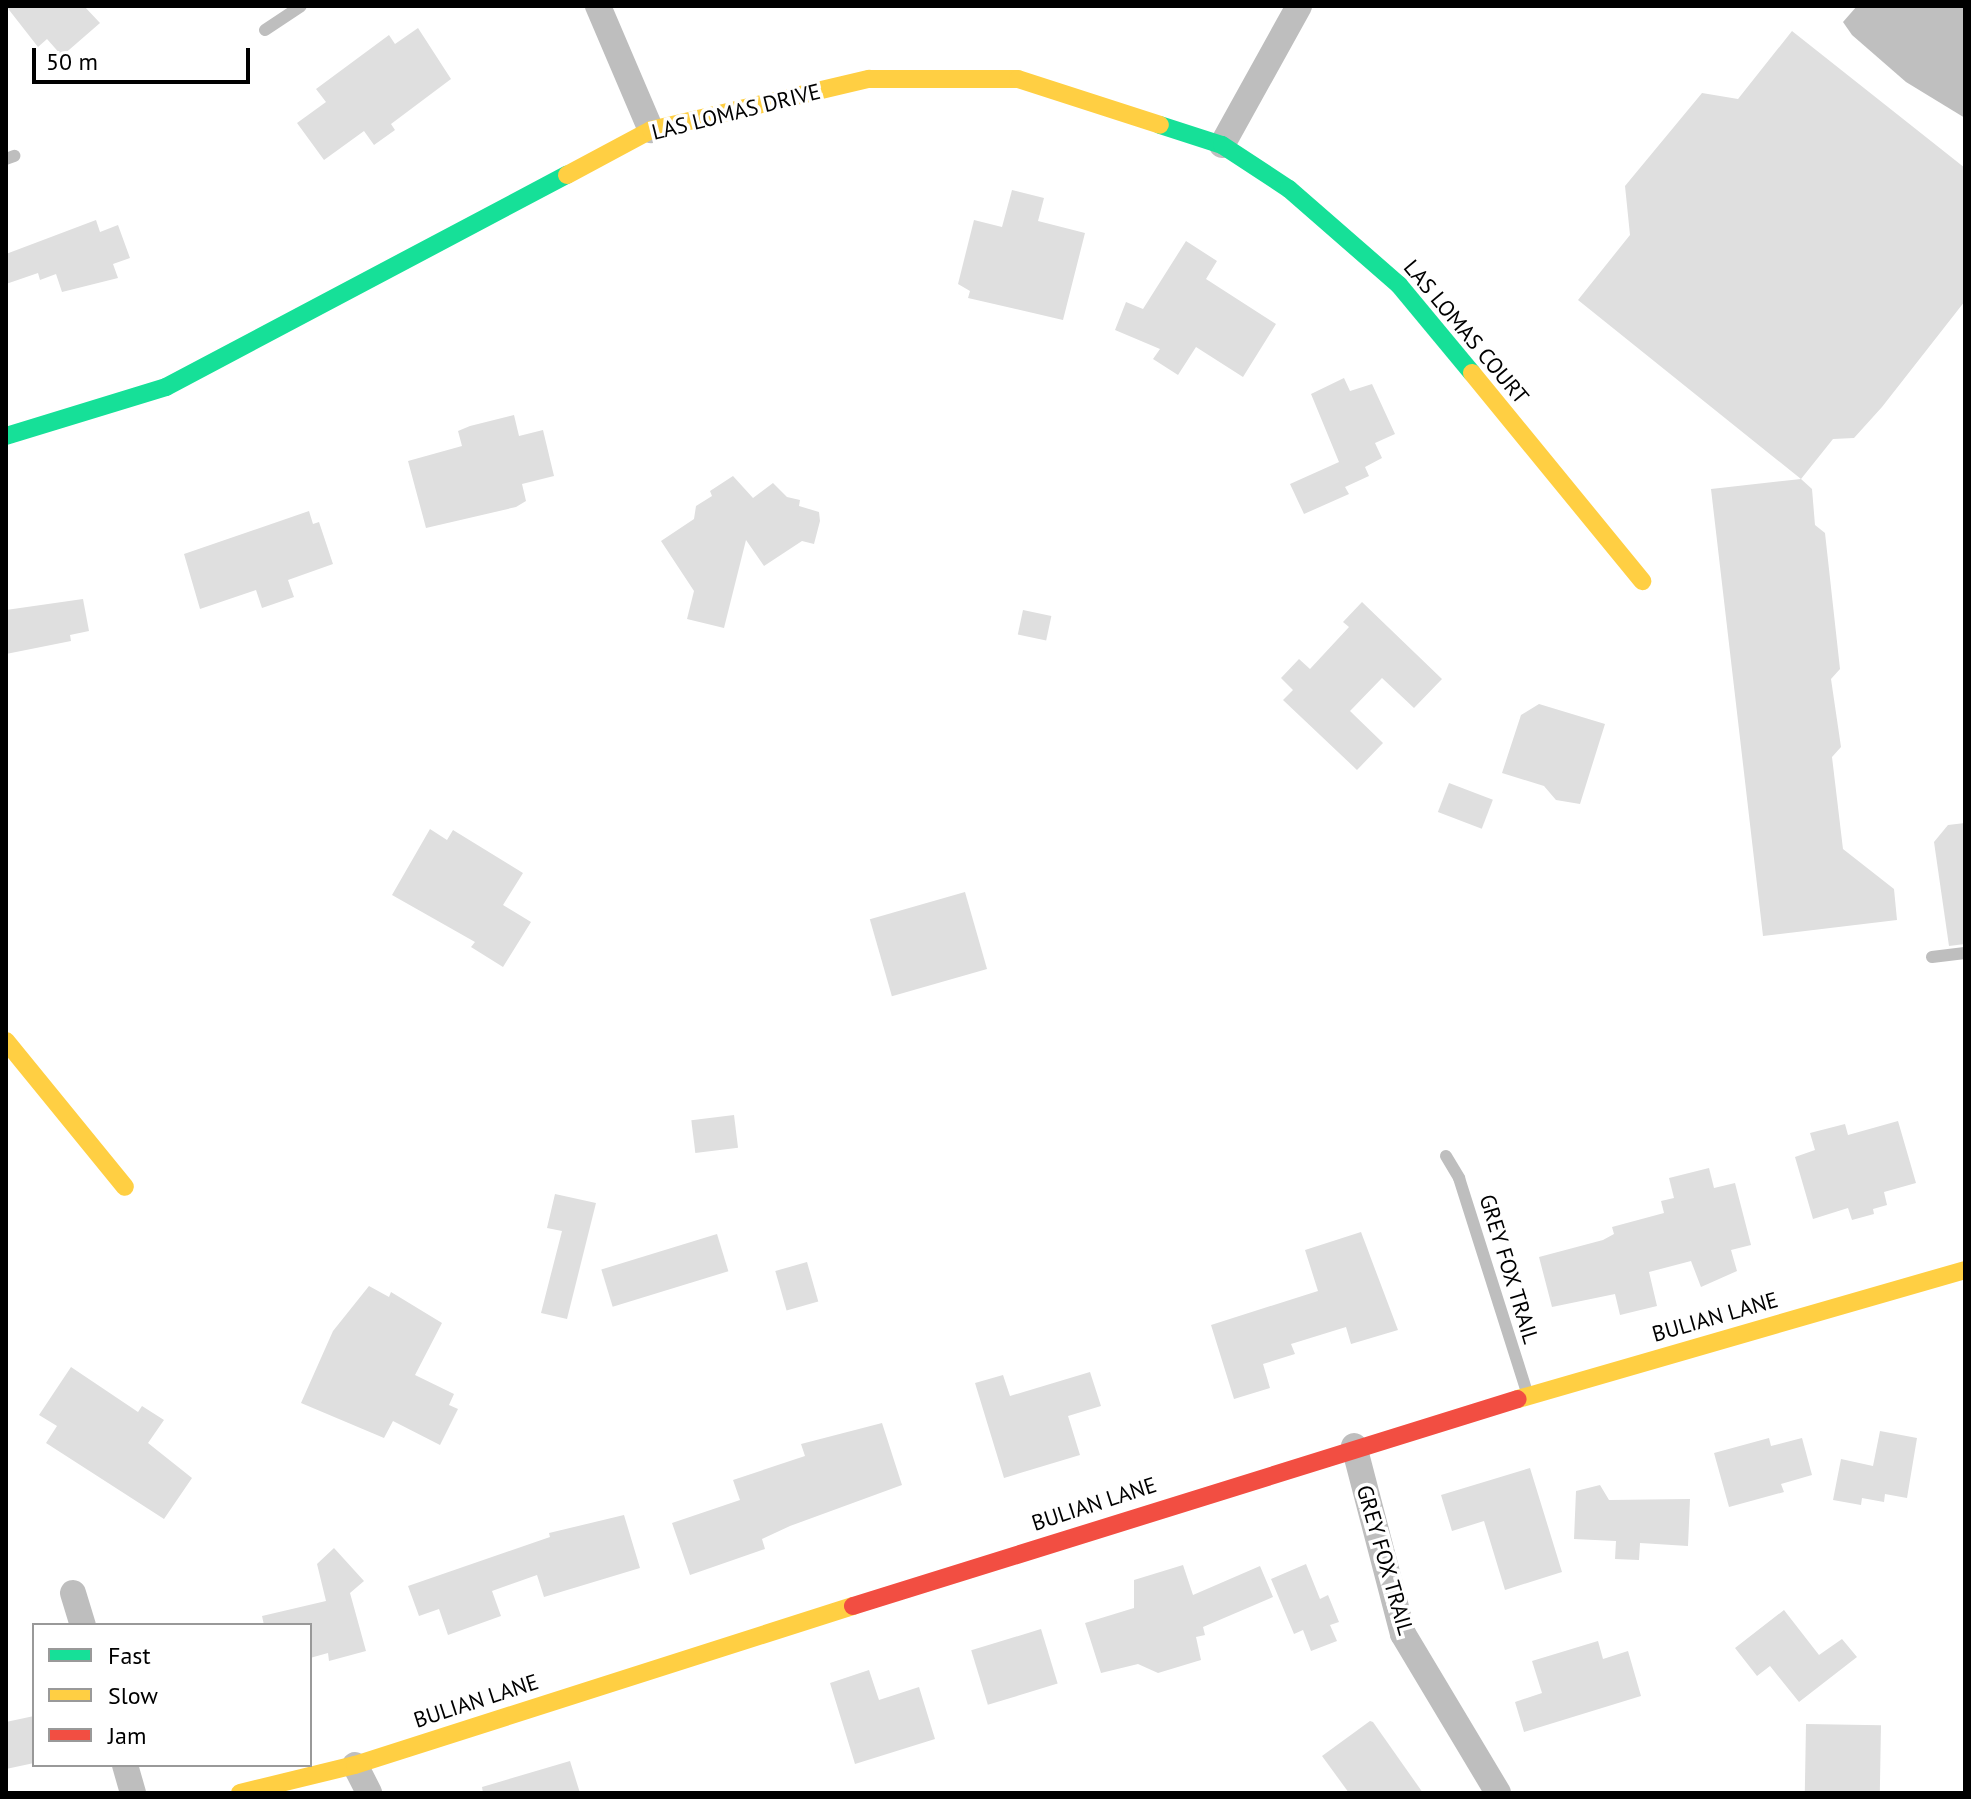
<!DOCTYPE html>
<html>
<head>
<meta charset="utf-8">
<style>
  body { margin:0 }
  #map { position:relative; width:1971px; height:1799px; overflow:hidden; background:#fff; font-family:"PT Sans",sans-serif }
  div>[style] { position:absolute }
  .water>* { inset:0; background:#bfbfbf }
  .building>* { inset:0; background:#dfdfdf; transform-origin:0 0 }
  .lane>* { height:12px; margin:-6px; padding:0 6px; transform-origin:6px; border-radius:6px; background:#bebebe }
  .street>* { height:26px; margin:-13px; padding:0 13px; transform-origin:13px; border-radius:13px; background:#bebebe }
  .fast>* { height:18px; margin:-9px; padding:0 9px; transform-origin:9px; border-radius:9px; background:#16e098 }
  .slow>* { height:18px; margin:-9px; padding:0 9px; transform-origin:9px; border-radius:9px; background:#ffcf43 }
  .jam>* { height:18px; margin:-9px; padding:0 9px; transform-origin:9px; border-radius:9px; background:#f24e42 }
  span { translate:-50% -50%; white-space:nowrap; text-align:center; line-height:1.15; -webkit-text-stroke:7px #fff; paint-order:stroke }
  .street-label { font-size:22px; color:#000 }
  .frame { position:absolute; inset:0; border:8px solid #000; pointer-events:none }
  .legend { position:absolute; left:32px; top:1623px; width:280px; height:144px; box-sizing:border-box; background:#fff; border:2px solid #999; margin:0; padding:10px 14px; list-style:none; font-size:24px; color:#000 }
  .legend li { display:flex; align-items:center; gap:16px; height:40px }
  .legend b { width:40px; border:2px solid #999 }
  .scale { position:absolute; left:32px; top:48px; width:218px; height:36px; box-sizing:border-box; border:4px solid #000; border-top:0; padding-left:10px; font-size:24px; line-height:28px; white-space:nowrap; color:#000; -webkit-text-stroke:6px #fff; paint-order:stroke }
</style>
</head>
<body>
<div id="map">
  <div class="water">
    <i style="clip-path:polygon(1857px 6px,1965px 6px,1965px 118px,1906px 82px,1852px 35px,1843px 22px)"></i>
  </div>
  <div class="building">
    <i style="clip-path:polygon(6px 6px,84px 6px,100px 23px,62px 56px,47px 39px,38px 47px)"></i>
    <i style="clip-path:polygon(418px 28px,451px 79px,391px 124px,395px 130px,374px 145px,364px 131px,324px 160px,297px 123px,326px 102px,316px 89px,389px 35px,395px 44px)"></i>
    <i style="clip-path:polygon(1792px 31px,1965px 168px,1965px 301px,1882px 407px,1854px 438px,1833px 439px,1801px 479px,1578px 300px,1630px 235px,1625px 186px,1702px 93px,1738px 99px)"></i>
    <i style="clip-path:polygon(1012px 190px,1044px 198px,1038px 221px,1085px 233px,1063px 320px,968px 298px,970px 291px,958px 284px,974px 220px,1002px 227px)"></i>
    <i style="clip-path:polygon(96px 220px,100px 232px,118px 225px,130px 258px,113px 264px,118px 278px,62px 292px,56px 274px,40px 280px,38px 273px,6px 284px,6px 254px)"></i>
    <i style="clip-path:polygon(1186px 241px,1217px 261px,1206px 279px,1276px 324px,1243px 377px,1196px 347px,1178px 375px,1153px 359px,1160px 349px,1115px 330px,1126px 302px,1143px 309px)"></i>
    <i style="clip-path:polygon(1344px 378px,1350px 391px,1372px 384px,1395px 434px,1375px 443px,1382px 458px,1365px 467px,1369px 476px,1345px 487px,1349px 494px,1304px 514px,1290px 484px,1339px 462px,1311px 394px)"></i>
    <i style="clip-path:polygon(514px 415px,519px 436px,543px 430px,554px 476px,522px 484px,526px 501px,516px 507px,426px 528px,408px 461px,462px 446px,458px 431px,470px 426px)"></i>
    <i style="clip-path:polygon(733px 476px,753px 498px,773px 483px,787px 497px,800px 500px,799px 506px,819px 512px,820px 521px,814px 544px,802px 541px,764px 566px,746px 540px,724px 628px,687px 619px,694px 591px,661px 541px,694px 519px,696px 506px,712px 496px,710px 491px)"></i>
    <i style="clip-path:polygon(1801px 479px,1812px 489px,1815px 525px,1825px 533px,1840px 669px,1831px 679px,1841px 747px,1832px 757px,1843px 849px,1894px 889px,1897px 920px,1763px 936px,1711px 489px)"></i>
    <i style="clip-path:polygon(309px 511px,313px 524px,319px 522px,333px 564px,288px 580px,294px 597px,262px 608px,256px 590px,200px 609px,184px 554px)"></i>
    <i style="clip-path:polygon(83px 599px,89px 631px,70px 635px,71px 641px,6px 654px,6px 610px)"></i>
    <i style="clip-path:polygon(1362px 602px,1442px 679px,1414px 708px,1382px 678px,1350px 711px,1383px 743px,1357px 770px,1283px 700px,1293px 690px,1281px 678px,1299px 659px,1310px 669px,1349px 627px,1343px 622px)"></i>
    <i style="left:1023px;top:610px;width:29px;height:25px;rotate:12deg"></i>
    <i style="clip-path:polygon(1539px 704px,1605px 724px,1580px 804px,1556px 800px,1544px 786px,1502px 773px,1521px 715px)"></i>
    <i style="left:1449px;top:783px;width:47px;height:31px;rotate:21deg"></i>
    <i style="clip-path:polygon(1965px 823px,1965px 944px,1949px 946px,1934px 842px,1948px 825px)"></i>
    <i style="clip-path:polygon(430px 829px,447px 840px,453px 830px,523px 873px,503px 905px,531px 922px,503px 967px,471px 947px,475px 942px,392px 895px)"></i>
    <i style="left:965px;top:892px;width:80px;height:99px;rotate:74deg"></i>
    <i style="left:734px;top:1115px;width:33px;height:43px;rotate:83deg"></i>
    <i style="clip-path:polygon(1898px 1121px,1916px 1183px,1884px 1192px,1887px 1205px,1873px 1209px,1874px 1214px,1852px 1220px,1848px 1208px,1813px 1219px,1795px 1157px,1815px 1150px,1810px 1133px,1845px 1124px,1848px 1135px)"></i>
    <i style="clip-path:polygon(1709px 1168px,1714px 1188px,1735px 1183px,1751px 1245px,1731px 1250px,1737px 1271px,1701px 1287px,1691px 1261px,1649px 1272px,1657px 1306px,1620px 1315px,1615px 1294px,1552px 1307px,1539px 1257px,1603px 1240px,1614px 1234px,1612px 1227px,1664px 1213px,1661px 1201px,1674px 1198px,1669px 1178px)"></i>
    <i style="clip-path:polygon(555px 1194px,596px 1203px,567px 1319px,541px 1313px,562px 1231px,547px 1228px)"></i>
    <i style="clip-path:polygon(1361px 1232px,1398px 1330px,1351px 1344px,1346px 1327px,1291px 1344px,1295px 1354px,1263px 1364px,1270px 1388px,1234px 1399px,1211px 1325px,1318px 1291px,1305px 1250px)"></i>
    <i style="left:717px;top:1234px;width:39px;height:121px;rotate:73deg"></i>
    <i style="left:807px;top:1262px;width:41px;height:33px;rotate:74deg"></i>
    <i style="clip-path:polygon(369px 1286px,389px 1297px,391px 1292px,442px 1323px,415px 1375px,454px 1394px,449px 1405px,458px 1409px,440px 1445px,393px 1421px,384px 1438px,301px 1403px,333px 1331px)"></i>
    <i style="clip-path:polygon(71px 1367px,138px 1412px,142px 1406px,164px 1420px,148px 1443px,192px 1478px,164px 1519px,46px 1443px,57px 1426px,39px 1415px)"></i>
    <i style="clip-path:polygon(1090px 1372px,1101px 1406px,1068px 1416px,1080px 1455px,1004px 1478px,975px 1383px,1003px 1375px,1010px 1396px)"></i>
    <i style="clip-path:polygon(882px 1423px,902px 1485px,790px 1526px,762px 1539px,765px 1549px,690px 1575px,672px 1523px,740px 1500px,733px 1480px,805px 1456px,801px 1444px)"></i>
    <i style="clip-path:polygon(1880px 1431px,1917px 1438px,1907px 1498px,1885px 1494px,1884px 1502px,1862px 1498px,1861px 1505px,1833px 1500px,1841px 1459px,1873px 1466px)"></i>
    <i style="clip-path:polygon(1769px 1438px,1771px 1446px,1802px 1438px,1812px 1475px,1781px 1484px,1784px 1492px,1729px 1507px,1714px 1453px)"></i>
    <i style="clip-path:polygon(1530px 1468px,1562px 1572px,1505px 1590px,1484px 1521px,1452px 1531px,1441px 1495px)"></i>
    <i style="clip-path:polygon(1600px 1485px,1609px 1500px,1690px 1499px,1688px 1546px,1640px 1543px,1639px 1560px,1615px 1559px,1616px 1541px,1574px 1539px,1576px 1491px)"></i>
    <i style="clip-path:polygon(624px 1515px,640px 1568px,544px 1597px,537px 1575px,492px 1591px,501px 1616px,448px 1635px,439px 1609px,419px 1616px,408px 1586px,550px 1537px,549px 1533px)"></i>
    <i style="clip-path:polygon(334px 1548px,364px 1581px,350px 1593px,366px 1651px,329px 1661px,328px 1653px,310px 1658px,310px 1625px,264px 1625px,262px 1616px,326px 1601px,317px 1564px)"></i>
    <i style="clip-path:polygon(1306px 1564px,1320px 1599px,1328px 1595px,1339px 1622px,1330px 1625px,1337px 1641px,1311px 1651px,1303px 1630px,1294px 1634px,1271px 1579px)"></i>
    <i style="clip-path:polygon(1183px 1565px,1193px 1595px,1260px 1566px,1273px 1597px,1203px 1627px,1205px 1635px,1196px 1637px,1201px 1660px,1158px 1673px,1138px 1664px,1101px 1673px,1085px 1623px,1134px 1608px,1134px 1580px)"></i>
    <i style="clip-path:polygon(1784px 1610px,1819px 1655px,1842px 1639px,1857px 1657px,1799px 1702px,1770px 1666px,1757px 1676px,1735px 1648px)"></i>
    <i style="left:1041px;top:1629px;width:57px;height:73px;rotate:73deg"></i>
    <i style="clip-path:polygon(1598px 1641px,1603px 1659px,1628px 1651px,1641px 1696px,1524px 1732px,1515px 1702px,1542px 1693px,1532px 1661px)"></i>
    <i style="clip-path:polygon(869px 1670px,879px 1700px,919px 1687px,935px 1739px,855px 1764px,830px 1683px)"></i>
    <i style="clip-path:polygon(34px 1716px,34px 1763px,6px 1769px,6px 1722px)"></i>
    <i style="clip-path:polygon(1370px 1721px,1373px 1722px,1423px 1793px,1349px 1793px,1322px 1756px)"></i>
    <i style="left:1806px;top:1724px;width:75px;height:69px;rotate:1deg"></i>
    <i style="clip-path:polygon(570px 1761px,580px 1793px,483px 1793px,482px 1787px)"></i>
  </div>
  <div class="lane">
    <i style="left:265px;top:30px;width:43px;rotate:-33.7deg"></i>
    <i style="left:6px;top:159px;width:9px;rotate:-21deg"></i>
    <i style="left:1932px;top:957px;width:33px;rotate:-7deg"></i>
    <i style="left:1446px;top:1156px;width:26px;rotate:59deg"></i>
    <i style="left:1459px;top:1178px;width:225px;rotate:72.4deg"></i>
  </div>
  <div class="street">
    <i style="left:598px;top:6px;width:135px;rotate:66.9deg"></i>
    <i style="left:1222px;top:145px;width:159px;rotate:-61deg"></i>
    <i style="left:1354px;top:1446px;width:194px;rotate:75.4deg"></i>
    <i style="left:1403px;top:1634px;width:185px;rotate:59.1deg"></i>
    <i style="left:73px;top:1593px;width:34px;rotate:73deg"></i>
    <i style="left:125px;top:1765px;width:29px;rotate:74deg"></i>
    <i style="left:355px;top:1765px;width:31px;rotate:63deg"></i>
  </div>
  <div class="fast">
    <i style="left:1160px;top:125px;width:65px;rotate:17.9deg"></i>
    <i style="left:1222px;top:145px;width:80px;rotate:33.3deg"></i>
    <i style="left:1289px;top:189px;width:146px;rotate:41.1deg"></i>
    <i style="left:1399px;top:285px;width:114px;rotate:50.3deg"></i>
    <i style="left:6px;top:436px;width:167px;rotate:-17deg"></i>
    <i style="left:166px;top:387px;width:454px;rotate:-27.9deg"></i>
  </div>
  <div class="slow">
    <i style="left:567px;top:175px;width:95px;rotate:-28.2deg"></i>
    <i style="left:651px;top:130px;width:224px;rotate:-13.2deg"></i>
    <i style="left:869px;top:79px;width:149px"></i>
    <i style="left:1018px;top:79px;width:149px;rotate:17.9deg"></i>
    <i style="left:1472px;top:373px;width:269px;rotate:50.7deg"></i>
    <i style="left:6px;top:1041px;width:188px;rotate:50.8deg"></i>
    <i style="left:1518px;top:1399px;width:465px;rotate:-16.1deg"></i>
    <i style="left:240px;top:1793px;width:118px;rotate:-13.7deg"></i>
    <i style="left:355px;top:1765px;width:523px;rotate:-17.71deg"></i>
  </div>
  <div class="jam">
    <i style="left:853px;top:1606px;width:696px;rotate:-17.29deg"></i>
  </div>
  <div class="street-label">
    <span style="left:736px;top:112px;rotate:-14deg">LAS LOMAS DRIVE</span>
    <span style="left:1466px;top:332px;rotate:50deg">LAS LOMAS COURT</span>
    <span style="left:1509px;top:1269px;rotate:73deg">GREY FOX TRAIL</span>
    <span style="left:1715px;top:1317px;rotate:-16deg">BULIAN LANE</span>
    <span style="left:1094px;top:1504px;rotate:-18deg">BULIAN LANE</span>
    <span style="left:1385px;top:1560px;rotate:74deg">GREY FOX TRAIL</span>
    <span style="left:476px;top:1701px;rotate:-18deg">BULIAN LANE</span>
  </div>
  <div class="frame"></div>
  <ul class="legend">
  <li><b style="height:10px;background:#16e098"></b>Fast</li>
  <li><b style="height:10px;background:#ffcf43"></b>Slow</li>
  <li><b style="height:10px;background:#f24e42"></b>Jam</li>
  </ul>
  <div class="scale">50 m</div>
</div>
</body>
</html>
